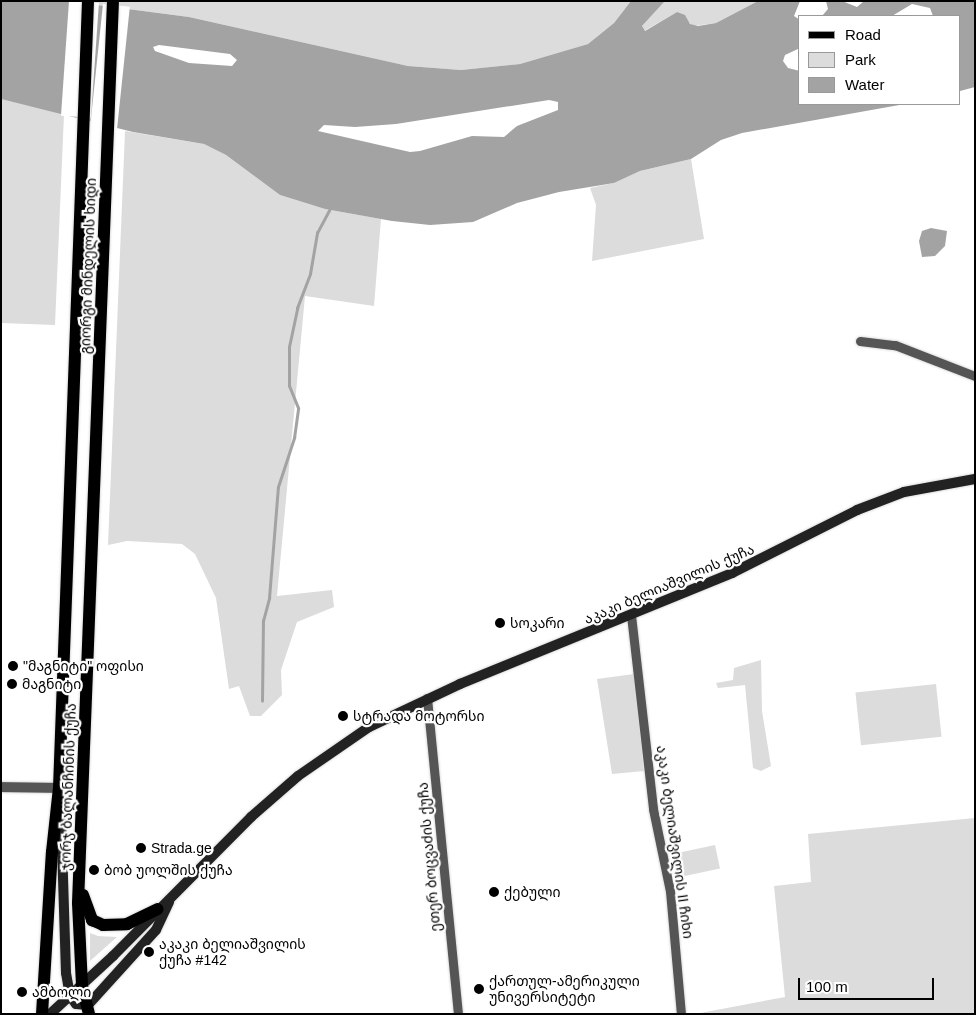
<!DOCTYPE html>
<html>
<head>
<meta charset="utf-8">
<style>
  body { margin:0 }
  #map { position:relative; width:976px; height:1015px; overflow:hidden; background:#fff; font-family:Helvetica,"Noto Sans Georgian",sans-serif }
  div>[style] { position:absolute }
  .green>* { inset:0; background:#dcdcdc; transform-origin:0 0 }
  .water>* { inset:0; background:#a3a3a3 }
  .pier>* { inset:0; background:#fff; transform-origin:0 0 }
  .stream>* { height:2.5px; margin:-1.25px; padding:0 1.25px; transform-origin:1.25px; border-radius:1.25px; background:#a3a3a3 }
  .roads { filter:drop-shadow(0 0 1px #dbdbdb) drop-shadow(0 0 1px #dbdbdb) }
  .minor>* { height:9px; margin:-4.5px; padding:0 4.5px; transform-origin:4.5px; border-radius:4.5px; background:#555 }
  .tertiary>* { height:10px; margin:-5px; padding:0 5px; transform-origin:5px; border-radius:5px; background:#555 }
  .secondary>* { height:10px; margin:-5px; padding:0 5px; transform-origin:5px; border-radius:5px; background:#222 }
  .primary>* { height:12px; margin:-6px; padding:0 6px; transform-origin:6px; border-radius:6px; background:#000 }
  .dots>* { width:14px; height:14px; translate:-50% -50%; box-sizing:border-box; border:2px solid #fff; border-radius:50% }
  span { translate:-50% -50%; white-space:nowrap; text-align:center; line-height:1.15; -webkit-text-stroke:4.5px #fff; paint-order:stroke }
  .street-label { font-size:14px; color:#000 }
  .poi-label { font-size:14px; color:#000 }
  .left { translate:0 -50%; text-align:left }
  .frame { position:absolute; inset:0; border:2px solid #000; pointer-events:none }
  .legend { position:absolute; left:798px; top:15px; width:162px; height:90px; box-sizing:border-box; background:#fff; border:1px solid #999; margin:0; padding:6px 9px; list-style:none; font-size:15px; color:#000 }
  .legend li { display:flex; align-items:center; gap:10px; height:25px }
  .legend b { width:25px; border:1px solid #999 }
  .scale { position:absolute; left:798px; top:978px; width:136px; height:22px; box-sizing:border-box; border:2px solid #000; border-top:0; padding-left:6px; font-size:15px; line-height:18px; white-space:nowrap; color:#000; -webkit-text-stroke:4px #fff; paint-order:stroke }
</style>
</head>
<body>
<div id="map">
  <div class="green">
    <i style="clip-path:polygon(66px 1px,631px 1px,614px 23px,588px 44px,520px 64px,461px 70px,408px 66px,189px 17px)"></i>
    <i style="clip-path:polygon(665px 1px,758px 1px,716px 23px,693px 26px,677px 12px,644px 31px,642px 26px)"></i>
    <i style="clip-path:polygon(1px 99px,64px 114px,55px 325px,1px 323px)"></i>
    <i style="clip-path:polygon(125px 131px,204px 144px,226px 155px,280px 195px,325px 209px,381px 219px,374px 306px,305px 296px,277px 596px,332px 590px,334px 607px,297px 622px,281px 670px,282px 695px,261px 716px,250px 716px,239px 686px,229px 689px,216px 598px,195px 554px,182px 544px,127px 541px,108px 545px)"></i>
    <i style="clip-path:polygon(691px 159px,704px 239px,592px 261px,596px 205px,590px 188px,614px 183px,640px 171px)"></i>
    <i style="clip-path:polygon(761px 660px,762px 711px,771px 766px,761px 771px,753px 768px,745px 685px,718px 688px,716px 683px,733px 680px,734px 668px)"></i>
    <i style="clip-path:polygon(634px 674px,644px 771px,612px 774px,597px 679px)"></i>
    <i style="left:936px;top:684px;width:53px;height:81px;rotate:84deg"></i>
    <i style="clip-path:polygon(975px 818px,975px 1014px,695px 1014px,785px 997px,774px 886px,811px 882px,808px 834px)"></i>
    <i style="left:715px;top:845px;width:24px;height:42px;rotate:78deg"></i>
    <i style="clip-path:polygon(90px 933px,98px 936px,117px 937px,90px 961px)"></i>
  </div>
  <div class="water">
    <i style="clip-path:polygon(evenodd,1px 1px,66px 1px,189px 17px,408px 66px,461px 70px,520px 64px,588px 44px,614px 23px,631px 1px,665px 1px,642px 26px,645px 31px,677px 12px,685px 15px,690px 24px,698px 26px,716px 23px,758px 1px,800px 1px,794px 16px,800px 20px,800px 48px,785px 55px,783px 61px,788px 68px,800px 71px,800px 104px,905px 104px,742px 133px,721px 140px,691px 159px,640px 171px,614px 183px,559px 192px,517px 203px,473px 222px,430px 225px,392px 221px,325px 209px,280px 195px,226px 155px,204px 144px,133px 132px,1px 99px,1px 1px,159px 45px,230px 54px,237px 60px,232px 66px,189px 63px,155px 51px,153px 47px,159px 45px,1px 1px,549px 100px,558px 102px,558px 110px,517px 126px,504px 137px,472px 136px,420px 151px,410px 152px,318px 131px,324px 125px,355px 127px,396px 124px,549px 100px)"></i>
    <i style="clip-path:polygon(826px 1px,842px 1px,857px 7px,864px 1px,975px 1px,975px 87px,960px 91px,960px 16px,933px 16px,930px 8px,912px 4px,892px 16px,822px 16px,828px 9px)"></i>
    <i style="clip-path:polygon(931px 228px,947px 231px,945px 246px,935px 256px,922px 257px,919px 241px,922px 231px)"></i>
  </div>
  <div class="pier">
    <i style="left:69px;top:1px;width:30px;height:115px;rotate:4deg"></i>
    <i style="left:103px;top:4px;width:27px;height:122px;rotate:6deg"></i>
  </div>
  <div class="stream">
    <i style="left:262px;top:701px;width:80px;rotate:-89.3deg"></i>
    <i style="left:263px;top:621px;width:24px;rotate:-75deg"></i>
    <i style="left:269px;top:598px;width:111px;rotate:-85.4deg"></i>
    <i style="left:278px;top:487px;width:52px;rotate:-71.9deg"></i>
    <i style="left:294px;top:438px;width:30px;rotate:-82deg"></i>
    <i style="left:298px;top:408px;width:24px;rotate:-112deg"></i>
    <i style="left:289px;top:386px;width:39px;rotate:-90deg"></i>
    <i style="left:289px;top:347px;width:40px;rotate:-78deg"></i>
    <i style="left:297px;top:308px;width:36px;rotate:-69deg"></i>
    <i style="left:310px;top:274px;width:42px;rotate:-80.3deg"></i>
    <i style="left:317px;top:233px;width:26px;rotate:-62deg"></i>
  </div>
  <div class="roads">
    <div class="minor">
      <i style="left:860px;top:341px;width:35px;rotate:7deg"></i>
      <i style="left:895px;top:345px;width:86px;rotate:21.2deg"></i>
      <i style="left:631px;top:615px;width:195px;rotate:83.5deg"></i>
      <i style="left:653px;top:809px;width:84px;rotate:78.3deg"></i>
      <i style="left:670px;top:891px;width:123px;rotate:84.9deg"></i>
      <i style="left:427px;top:698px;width:318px;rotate:84.4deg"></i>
    </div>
    <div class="tertiary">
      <i style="left:1px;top:787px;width:58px;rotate:1deg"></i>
    </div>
    <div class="secondary">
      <i style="left:61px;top:814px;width:159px;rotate:88.2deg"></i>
      <i style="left:66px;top:973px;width:23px;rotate:80deg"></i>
      <i style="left:70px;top:996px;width:10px;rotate:53deg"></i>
      <i style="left:76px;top:1004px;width:12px;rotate:5deg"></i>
      <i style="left:88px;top:1005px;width:101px;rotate:-47.8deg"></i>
      <i style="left:156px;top:930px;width:31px;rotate:-65deg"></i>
      <i style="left:50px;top:1014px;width:86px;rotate:-42.6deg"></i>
      <i style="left:113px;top:956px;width:196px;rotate:-45.2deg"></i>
      <i style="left:251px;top:817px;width:62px;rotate:-41.1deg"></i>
      <i style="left:298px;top:776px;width:86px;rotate:-34.6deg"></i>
      <i style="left:369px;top:727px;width:101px;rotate:-25.3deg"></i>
      <i style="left:460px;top:684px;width:294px;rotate:-22.2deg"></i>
      <i style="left:732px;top:573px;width:140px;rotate:-26.7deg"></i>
      <i style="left:857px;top:510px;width:50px;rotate:-21deg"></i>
      <i style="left:904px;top:492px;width:72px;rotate:-10.4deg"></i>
    </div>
    <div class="primary">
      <i style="left:83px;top:895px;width:27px;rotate:70deg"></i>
      <i style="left:92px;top:920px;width:12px;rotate:24deg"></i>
      <i style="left:103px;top:925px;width:24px;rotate:-2deg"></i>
      <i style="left:127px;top:924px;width:34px;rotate:-26deg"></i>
      <i style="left:42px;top:1014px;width:162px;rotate:-86.5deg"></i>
      <i style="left:52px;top:852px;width:64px;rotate:-83.8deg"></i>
      <i style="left:59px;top:788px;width:788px;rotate:-87.89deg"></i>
      <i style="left:89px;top:1014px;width:30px;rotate:-104deg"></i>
      <i style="left:82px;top:985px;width:82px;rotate:-92.8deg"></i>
      <i style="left:78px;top:903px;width:903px;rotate:-87.78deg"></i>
    </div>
  </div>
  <div class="dots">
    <i style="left:500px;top:623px;background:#000"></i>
    <i style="left:13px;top:666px;background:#000"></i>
    <i style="left:12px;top:684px;background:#000"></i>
    <i style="left:343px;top:716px;background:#000"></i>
    <i style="left:141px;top:848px;background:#000"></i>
    <i style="left:94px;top:870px;background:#000"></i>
    <i style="left:494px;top:892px;background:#000"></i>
    <i style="left:149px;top:952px;background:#000"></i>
    <i style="left:479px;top:989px;background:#000"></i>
    <i style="left:22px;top:992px;background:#000"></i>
  </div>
  <div class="street-label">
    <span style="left:88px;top:266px;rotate:-88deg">გიორგი მინდელის ხიდი</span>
    <span style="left:669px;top:584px;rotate:-23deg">აკაკი ბელიაშვილის ქუჩა</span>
    <span style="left:68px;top:787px;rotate:-88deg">ჯორჯ ბალანჩინის ქუჩა</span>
    <span style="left:675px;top:842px;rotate:82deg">აკაკი ბელიაშვილის II ჩიხი</span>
    <span style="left:429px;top:857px;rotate:-95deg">ეთერ ბოცვაძის ქუჩა</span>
  </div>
  <div class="poi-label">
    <span class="left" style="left:510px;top:623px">სოკარი</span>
    <span class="left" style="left:23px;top:666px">"მაგნიტი" ოფისი</span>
    <span class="left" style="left:22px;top:684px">მაგნიტი</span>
    <span class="left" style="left:353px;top:716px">სტრადა მოტორსი</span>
    <span class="left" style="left:151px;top:848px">Strada.ge</span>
    <span class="left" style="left:104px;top:870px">ბობ უოლშის ქუჩა</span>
    <span class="left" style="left:504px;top:892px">ქებული</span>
    <span class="left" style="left:159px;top:952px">აკაკი ბელიაშვილის<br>ქუჩა #142</span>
    <span class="left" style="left:489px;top:989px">ქართულ-ამერიკული<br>უნივერსიტეტი</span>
    <span class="left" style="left:32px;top:992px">ამბოლი</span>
  </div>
  <div class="frame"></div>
  <ul class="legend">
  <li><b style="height:6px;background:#000"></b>Road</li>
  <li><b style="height:14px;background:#dcdcdc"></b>Park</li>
  <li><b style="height:14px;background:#a3a3a3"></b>Water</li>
  </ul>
  <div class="scale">100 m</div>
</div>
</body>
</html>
